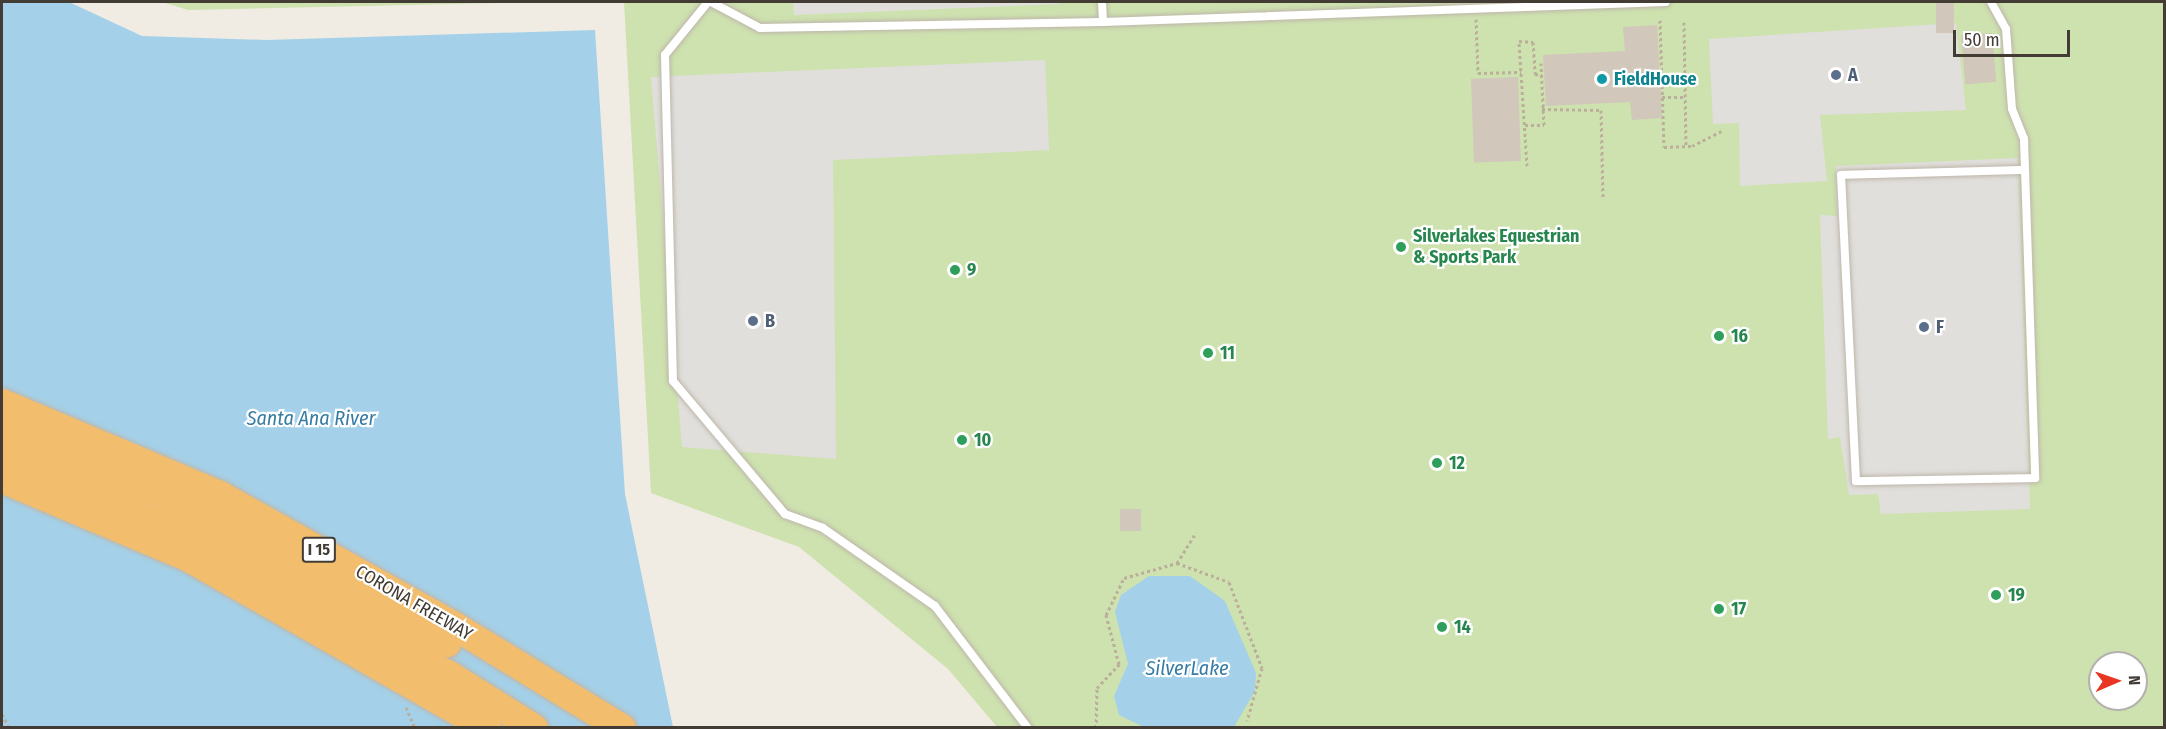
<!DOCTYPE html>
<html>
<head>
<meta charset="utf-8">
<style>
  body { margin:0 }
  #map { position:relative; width:2166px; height:729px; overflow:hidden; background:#f0ece4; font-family:"Fira Sans Condensed",sans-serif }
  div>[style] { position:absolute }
  .green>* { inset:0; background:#cee2af }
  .parking>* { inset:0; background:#e1dfdc }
  .water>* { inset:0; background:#a4d1e9 }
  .building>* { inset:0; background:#d1c7ba; transform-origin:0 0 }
  .path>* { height:3px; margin-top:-1.5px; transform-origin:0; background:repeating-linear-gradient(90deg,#bbae9a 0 3px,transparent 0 6px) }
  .roads { filter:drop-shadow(0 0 2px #beb6aa) drop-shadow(0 0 2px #beb6aa) }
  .service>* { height:8px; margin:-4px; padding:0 4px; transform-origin:4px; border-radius:4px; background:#fff }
  .motorway>* { height:28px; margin:-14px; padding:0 14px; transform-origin:14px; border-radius:14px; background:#f2be6d }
  .dots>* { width:16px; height:16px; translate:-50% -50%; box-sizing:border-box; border:3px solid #fff; border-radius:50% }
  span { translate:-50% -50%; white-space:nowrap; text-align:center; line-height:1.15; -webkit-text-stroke:4.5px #fff; paint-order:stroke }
  .shield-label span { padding:2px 4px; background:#fff; border:2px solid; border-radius:4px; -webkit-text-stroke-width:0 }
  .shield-label { font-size:16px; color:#423c34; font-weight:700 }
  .service-label { font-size:18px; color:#4e5e75; font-weight:700 }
  .left { translate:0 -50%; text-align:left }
  .culture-label { font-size:18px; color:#0d838f; font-weight:700 }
  .leisure-label { font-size:18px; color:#27864d; font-weight:700 }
  .street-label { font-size:18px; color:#423c34 }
  .water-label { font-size:20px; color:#377ca4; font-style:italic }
  .frame { position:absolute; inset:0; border:3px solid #423c34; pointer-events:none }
  .north { position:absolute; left:2088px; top:651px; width:60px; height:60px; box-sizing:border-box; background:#fff; border:2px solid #b3b1ae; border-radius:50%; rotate:88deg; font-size:16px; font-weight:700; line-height:24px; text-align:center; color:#423c34 }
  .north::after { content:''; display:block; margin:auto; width:21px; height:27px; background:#e83623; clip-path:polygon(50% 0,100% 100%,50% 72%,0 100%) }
  .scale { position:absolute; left:1953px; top:30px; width:117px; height:27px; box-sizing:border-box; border:3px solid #423c34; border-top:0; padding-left:8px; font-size:18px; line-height:21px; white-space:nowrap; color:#423c34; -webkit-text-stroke:4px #fff; paint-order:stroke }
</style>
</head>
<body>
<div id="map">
  <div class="green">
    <i style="clip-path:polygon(162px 2px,547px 2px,188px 10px)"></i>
    <i style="clip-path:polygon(evenodd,624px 2px,2164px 2px,2164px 727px,997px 727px,948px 669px,799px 547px,651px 493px,624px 2px,2100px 663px,2136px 663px,2136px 699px,2100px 699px,2100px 663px)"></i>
  </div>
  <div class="parking">
    <i style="clip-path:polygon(793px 2px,1059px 2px,1059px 4px,794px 15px)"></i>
    <i style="clip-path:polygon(1956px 23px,1966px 110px,1820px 115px,1827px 181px,1740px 186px,1739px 123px,1713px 124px,1709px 39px)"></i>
    <i style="clip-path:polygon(1045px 60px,1049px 150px,833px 160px,836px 459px,682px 447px,651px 77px)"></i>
    <i style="clip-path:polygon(2018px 158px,2030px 509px,1881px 514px,1878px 494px,1849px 495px,1840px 437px,1828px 439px,1820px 215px,1837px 216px,1836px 166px)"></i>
  </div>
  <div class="water">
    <i style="clip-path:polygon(2px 2px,69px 2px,142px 36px,266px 40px,595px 30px,625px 494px,673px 727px,2px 727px)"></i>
    <i style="clip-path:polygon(1149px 576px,1190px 576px,1225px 601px,1256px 673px,1255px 691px,1234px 727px,1144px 727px,1119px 715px,1114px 696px,1128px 664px,1115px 612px,1121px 595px)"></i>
  </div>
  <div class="building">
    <i style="left:1936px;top:2px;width:18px;height:31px"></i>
    <i style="clip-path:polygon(1657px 25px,1662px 118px,1632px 120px,1630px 102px,1546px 106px,1543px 55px,1625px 51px,1623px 27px)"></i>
    <i style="left:1992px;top:33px;width:49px;height:31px;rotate:85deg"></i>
    <i style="left:1518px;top:77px;width:84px;height:47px;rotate:88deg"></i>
    <i style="left:1120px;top:509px;width:21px;height:22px"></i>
  </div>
  <div class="path">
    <i style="left:1476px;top:19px;width:54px;rotate:87.9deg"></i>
    <i style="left:1478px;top:73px;width:43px;rotate:-1.3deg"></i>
    <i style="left:1660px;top:20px;width:127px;rotate:88.2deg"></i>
    <i style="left:1664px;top:147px;width:28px;rotate:-2deg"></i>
    <i style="left:1692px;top:146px;width:35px;rotate:-27deg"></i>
    <i style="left:1684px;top:22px;width:124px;rotate:89.1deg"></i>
    <i style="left:1662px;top:97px;width:23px"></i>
    <i style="left:1542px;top:109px;width:59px;rotate:1deg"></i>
    <i style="left:1601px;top:110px;width:87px;rotate:88.7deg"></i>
    <i style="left:1525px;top:125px;width:19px"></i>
    <i style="left:1544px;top:125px;width:62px;rotate:-92.8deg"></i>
    <i style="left:1527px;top:166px;width:125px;rotate:-93.7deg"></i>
    <i style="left:1519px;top:41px;width:14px;rotate:4deg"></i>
    <i style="left:1533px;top:42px;width:32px;rotate:86deg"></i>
    <i style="left:1535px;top:74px;width:7px;rotate:8deg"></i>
    <i style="left:1177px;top:563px;width:55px;rotate:20.1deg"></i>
    <i style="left:1229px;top:582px;width:92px;rotate:69deg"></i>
    <i style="left:1262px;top:668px;width:55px;rotate:105.8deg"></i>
    <i style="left:406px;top:707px;width:23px;rotate:67deg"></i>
    <i style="left:2px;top:714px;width:16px;rotate:63deg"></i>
    <i style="left:1096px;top:728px;width:40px;rotate:-88.6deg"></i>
    <i style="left:1097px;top:688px;width:33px;rotate:-47deg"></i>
    <i style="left:1119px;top:664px;width:51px;rotate:-104.9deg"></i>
    <i style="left:1106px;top:615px;width:41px;rotate:-64.1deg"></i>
    <i style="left:1124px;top:578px;width:55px;rotate:-15.8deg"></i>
    <i style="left:1177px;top:563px;width:36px;rotate:-58deg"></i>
  </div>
  <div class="roads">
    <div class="service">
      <i style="left:708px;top:2px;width:68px;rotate:129.1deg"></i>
      <i style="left:665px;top:55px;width:326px;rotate:88.6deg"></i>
      <i style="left:673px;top:381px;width:174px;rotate:49.9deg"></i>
      <i style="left:785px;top:514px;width:40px;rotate:20.2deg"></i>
      <i style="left:823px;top:528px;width:136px;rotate:34.9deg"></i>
      <i style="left:935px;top:606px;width:153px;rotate:52.7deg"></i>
      <i style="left:711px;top:2px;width:55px;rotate:28deg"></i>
      <i style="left:760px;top:28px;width:343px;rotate:-1deg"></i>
      <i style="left:1102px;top:2px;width:20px;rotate:87deg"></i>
      <i style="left:1103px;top:22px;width:563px;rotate:-2.03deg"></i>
      <i style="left:1991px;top:2px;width:31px;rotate:61deg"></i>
      <i style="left:2006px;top:29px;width:80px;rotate:85.7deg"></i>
      <i style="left:2012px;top:109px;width:32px;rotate:68deg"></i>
      <i style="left:2024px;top:139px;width:339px;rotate:88.1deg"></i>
      <i style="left:2035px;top:478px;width:179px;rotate:179deg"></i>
      <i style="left:1856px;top:481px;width:306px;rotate:-92.8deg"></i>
      <i style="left:1841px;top:175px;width:184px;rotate:-1.6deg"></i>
    </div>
    <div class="motorway">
      <i style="left:2px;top:403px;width:237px;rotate:22.9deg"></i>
      <i style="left:220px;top:495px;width:267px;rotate:29.2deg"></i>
      <i style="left:453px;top:625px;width:198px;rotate:31.4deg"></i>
      <i style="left:2px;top:428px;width:175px;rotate:22.2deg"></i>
      <i style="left:164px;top:494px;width:320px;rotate:27.8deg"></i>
      <i style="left:2px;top:455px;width:205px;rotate:23.3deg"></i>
      <i style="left:190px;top:536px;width:296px;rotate:28.2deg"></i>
      <i style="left:451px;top:676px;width:98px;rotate:32.1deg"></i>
      <i style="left:2px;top:479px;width:203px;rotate:22.9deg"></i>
      <i style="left:189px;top:558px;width:343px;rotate:29.7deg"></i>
    </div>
  </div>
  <div class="dots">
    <i style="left:1836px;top:75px;background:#5c6f8a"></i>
    <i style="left:1602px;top:79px;background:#0f9aa8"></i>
    <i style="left:1401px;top:247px;background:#2e9e5b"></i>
    <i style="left:955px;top:270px;background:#2e9e5b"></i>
    <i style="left:753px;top:321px;background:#5c6f8a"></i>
    <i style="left:1924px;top:327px;background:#5c6f8a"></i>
    <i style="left:1719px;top:336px;background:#2e9e5b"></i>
    <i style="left:1208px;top:353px;background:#2e9e5b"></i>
    <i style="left:962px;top:440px;background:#2e9e5b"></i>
    <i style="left:1437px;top:463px;background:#2e9e5b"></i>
    <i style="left:1996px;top:595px;background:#2e9e5b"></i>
    <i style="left:1719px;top:609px;background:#2e9e5b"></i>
    <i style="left:1442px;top:627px;background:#2e9e5b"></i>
  </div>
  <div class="shield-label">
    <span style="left:319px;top:550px">I 15</span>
  </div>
  <div class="service-label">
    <span class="left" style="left:1848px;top:75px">A</span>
    <span class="left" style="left:765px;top:321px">B</span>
    <span class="left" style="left:1936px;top:327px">F</span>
  </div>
  <div class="culture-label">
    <span class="left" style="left:1614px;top:79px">FieldHouse</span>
  </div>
  <div class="leisure-label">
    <span class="left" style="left:1413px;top:247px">Silverlakes Equestrian<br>&amp; Sports Park</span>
    <span class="left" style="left:967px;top:270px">9</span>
    <span class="left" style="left:1731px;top:336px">16</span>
    <span class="left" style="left:1220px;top:353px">11</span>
    <span class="left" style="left:974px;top:440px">10</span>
    <span class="left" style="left:1449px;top:463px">12</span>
    <span class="left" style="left:2008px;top:595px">19</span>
    <span class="left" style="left:1731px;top:609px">17</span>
    <span class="left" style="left:1454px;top:627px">14</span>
  </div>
  <div class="street-label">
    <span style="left:414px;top:603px;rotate:30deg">CORONA FREEWAY</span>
  </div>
  <div class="water-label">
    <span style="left:311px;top:418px">Santa Ana River</span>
    <span style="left:1187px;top:668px">SilverLake</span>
  </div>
  <div class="frame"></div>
  <div class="north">N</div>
  <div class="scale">50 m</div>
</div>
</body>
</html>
